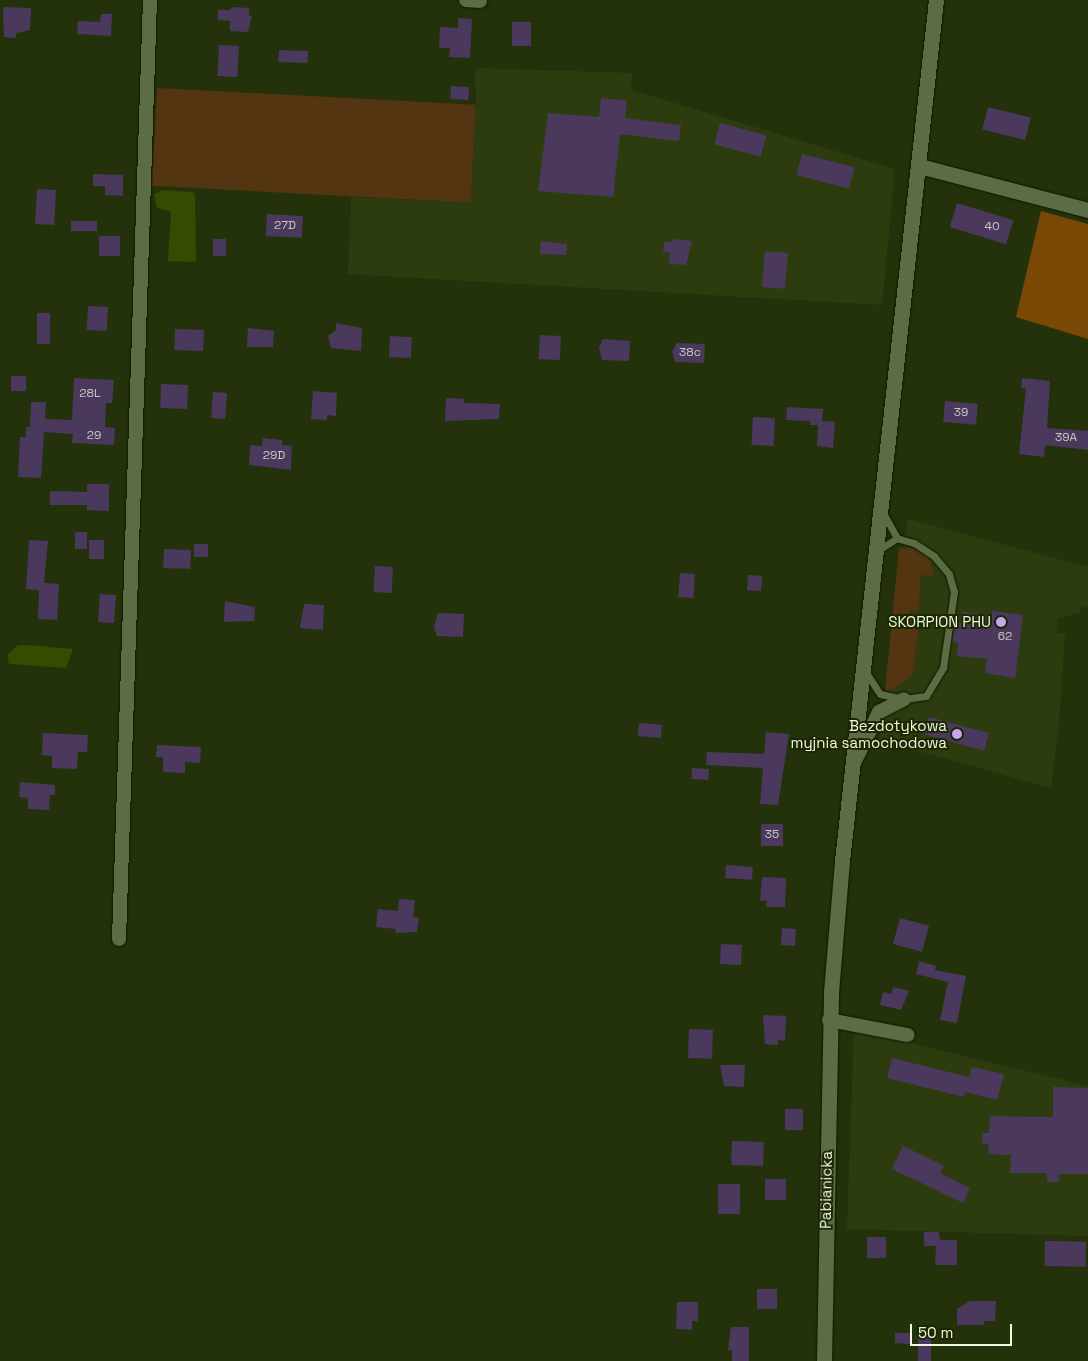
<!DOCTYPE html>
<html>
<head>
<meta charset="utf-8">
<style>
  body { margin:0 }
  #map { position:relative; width:1088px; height:1361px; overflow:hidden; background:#24320c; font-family:"Space Grotesk",sans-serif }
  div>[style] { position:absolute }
  .built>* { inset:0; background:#2d3c0e }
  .green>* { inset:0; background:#533511; transform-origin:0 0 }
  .forest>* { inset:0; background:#784804 }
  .water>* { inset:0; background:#354b00 }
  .building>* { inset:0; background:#4a395c; transform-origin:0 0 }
  .roads { filter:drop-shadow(0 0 1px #0f1800) drop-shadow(0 0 1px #0f1800) }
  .service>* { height:7px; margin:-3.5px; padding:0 3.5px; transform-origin:3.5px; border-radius:3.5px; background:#5c6c45 }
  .minor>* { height:14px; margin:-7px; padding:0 7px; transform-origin:7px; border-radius:7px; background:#5c6c45 }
  .tertiary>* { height:15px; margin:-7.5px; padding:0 7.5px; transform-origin:7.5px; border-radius:7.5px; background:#5c6c45 }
  .secondary>* { height:15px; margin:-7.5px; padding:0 7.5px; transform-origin:7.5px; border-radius:7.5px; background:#5c6c45 }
  .dots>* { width:14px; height:14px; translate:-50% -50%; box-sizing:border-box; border:2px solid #1b2802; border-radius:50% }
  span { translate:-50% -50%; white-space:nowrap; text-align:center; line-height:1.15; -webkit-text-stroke:4px #1b2802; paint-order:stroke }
  .number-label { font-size:12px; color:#c6c8c0 }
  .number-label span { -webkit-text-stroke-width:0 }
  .poi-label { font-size:15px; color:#eff8e2 }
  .right { translate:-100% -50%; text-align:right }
  .street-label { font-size:15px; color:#eff8e2 }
  .scale { position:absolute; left:910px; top:1324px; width:102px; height:22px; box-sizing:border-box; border:2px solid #eff8e2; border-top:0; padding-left:6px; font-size:15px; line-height:18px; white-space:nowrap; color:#eff8e2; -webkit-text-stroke:4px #1b2802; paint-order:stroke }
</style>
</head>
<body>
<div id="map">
  <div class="built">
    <i style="clip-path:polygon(475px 68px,632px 73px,631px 90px,895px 169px,882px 305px,348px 274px,351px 197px,460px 202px,476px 102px)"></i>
    <i style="clip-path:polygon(908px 519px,1088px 567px,1088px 608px,1082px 606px,1080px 613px,1058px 619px,1056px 633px,1065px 634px,1059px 723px,1051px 788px,879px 740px)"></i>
    <i style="clip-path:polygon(854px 1029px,1088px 1086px,1088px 1236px,847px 1229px)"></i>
  </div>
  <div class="green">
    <i style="left:157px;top:88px;width:319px;height:98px;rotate:3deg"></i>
    <i style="clip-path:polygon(899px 548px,915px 549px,929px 557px,934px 576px,920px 575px,919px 611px,910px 610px,910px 620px,919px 622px,913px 674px,894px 689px,885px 690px)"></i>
  </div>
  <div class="forest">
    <i style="clip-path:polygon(1041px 211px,1088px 224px,1088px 339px,1016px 317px)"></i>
  </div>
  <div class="water">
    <i style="clip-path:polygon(163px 190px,193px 192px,195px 195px,196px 262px,168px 261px,171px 215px,170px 211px,157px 208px,154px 194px)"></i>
    <i style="clip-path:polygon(18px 645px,27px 645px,73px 649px,66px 668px,9px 664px,7px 655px)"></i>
  </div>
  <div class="building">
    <i style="clip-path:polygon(3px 7px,31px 8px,30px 30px,16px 33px,16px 38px,4px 37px)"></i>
    <i style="clip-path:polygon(231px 7px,249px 8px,249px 15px,252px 16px,248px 32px,230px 31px,230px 21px,218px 20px,218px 10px,231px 10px)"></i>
    <i style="clip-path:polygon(101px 14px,112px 14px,111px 36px,77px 34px,78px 21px,100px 22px)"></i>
    <i style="clip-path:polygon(458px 18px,472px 19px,470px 58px,449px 57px,450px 48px,439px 48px,440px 27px,458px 28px)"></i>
    <i style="left:512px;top:22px;width:19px;height:24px"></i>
    <i style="left:219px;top:45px;width:20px;height:31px;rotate:3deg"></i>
    <i style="left:279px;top:50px;width:29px;height:12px;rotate:2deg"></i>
    <i style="left:451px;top:86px;width:18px;height:13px;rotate:3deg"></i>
    <i style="clip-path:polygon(601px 98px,627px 101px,625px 118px,681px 125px,679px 141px,620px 134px,613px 197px,538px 191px,548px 113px,599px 117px)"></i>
    <i style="left:988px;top:107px;width:44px;height:23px;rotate:14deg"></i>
    <i style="left:720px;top:123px;width:48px;height:22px;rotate:15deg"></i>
    <i style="left:802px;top:154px;width:54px;height:22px;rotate:14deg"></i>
    <i style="clip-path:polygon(93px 174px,123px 175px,123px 196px,105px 195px,105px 186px,93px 186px)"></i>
    <i style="left:37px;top:189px;width:19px;height:35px;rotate:3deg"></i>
    <i style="left:957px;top:203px;width:59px;height:25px;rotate:17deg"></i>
    <i style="left:267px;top:214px;width:36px;height:22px;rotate:3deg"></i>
    <i style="left:71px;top:221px;width:26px;height:10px"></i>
    <i style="left:99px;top:236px;width:21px;height:20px"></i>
    <i style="left:213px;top:239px;width:13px;height:17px"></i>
    <i style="clip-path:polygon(672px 239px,692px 241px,686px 265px,669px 264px,670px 252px,663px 252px,664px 242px,671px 242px)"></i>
    <i style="clip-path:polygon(541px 241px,567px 244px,566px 255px,540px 254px)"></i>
    <i style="left:765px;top:251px;width:23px;height:36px;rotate:5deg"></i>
    <i style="left:88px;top:306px;width:20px;height:24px;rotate:3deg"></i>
    <i style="left:37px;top:313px;width:13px;height:31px"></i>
    <i style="clip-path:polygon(336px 323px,362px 328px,361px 351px,331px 348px,328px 336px,336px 330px)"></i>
    <i style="clip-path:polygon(248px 328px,274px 331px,273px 347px,247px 347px)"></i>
    <i style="left:175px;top:329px;width:29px;height:21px;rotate:2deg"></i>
    <i style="left:540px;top:335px;width:21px;height:24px;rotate:3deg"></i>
    <i style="left:390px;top:336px;width:22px;height:21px;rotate:3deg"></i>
    <i style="clip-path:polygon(603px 339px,630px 341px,629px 361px,602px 360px,599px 348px)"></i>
    <i style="clip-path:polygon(677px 343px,705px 344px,704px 363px,675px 362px,672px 352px)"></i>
    <i style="left:11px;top:376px;width:15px;height:15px"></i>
    <i style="clip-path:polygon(74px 378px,114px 380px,112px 403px,106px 403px,105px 427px,115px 428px,114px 445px,72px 443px,73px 434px,44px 432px,41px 478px,18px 477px,20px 437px,26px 437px,26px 427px,30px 427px,31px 402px,46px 402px,45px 419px,72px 420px)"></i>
    <i style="clip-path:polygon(1022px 378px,1050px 381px,1047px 428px,1088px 431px,1088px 450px,1045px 445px,1044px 457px,1019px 454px,1026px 389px,1021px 388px)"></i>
    <i style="left:161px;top:384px;width:27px;height:24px;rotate:2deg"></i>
    <i style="clip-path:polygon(313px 391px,337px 393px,336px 416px,327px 415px,327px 420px,311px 419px)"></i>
    <i style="left:213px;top:392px;width:14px;height:26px;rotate:4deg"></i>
    <i style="clip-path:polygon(446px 398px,464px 399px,464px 403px,500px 404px,499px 419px,445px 421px)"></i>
    <i style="left:945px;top:401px;width:33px;height:21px;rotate:5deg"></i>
    <i style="clip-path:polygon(787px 407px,823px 409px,822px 421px,835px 422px,833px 448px,817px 446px,818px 425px,810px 425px,810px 421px,786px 420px)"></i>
    <i style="left:753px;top:417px;width:22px;height:28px;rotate:3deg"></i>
    <i style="clip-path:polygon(263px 438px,282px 440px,282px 445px,292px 446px,291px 470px,249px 465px,250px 445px,262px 446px)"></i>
    <i style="clip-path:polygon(87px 484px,109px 484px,109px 511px,87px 510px,87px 505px,50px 505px,50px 491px,87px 492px)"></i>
    <i style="left:75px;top:532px;width:12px;height:17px"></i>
    <i style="clip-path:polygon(29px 540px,48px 541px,44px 583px,59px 584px,57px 620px,38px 619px,39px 590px,26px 589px)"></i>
    <i style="left:89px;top:540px;width:15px;height:19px"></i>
    <i style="left:194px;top:544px;width:14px;height:13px"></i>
    <i style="left:164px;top:549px;width:27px;height:19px;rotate:2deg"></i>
    <i style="left:375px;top:566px;width:18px;height:26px;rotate:3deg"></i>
    <i style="left:680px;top:573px;width:15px;height:24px;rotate:4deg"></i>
    <i style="left:748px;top:575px;width:14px;height:15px;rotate:4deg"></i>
    <i style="left:100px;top:594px;width:16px;height:28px;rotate:4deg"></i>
    <i style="clip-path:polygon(225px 601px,255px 607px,254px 621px,224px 622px)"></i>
    <i style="clip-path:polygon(304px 604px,324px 605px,323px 630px,300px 628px)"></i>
    <i style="clip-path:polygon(992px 611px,1023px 615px,1015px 678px,985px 673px,987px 659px,957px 656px,958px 643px,952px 642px,955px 622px,962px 623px,963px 612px,992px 615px)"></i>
    <i style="clip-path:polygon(438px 613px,464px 614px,463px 637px,437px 636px,434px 627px)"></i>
    <i style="left:929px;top:717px;width:62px;height:18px;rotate:15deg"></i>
    <i style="left:639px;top:723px;width:23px;height:13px;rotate:5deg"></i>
    <i style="clip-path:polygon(766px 732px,789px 734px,778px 805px,760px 804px,763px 768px,706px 765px,707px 752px,764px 754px)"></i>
    <i style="clip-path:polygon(43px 733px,88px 735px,87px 752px,78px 752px,77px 769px,52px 768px,52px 756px,42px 755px)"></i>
    <i style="clip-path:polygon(157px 745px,201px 747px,200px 763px,185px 762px,185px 773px,163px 772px,163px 757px,156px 757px)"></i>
    <i style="left:692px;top:768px;width:17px;height:11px;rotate:3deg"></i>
    <i style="clip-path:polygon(20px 782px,55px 785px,55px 795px,50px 795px,49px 810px,28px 809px,28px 798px,19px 797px)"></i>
    <i style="left:761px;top:824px;width:22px;height:22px"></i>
    <i style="left:726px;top:865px;width:27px;height:13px;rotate:4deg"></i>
    <i style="clip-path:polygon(762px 877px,786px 878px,785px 907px,766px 907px,767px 900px,760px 901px)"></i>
    <i style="clip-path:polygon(399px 899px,415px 900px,413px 917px,419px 918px,417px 932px,395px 933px,396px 929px,376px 927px,378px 909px,398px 911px)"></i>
    <i style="left:900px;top:918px;width:30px;height:27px;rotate:15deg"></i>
    <i style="left:782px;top:928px;width:14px;height:17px;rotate:4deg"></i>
    <i style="left:721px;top:944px;width:21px;height:20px;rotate:3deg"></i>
    <i style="clip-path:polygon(919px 961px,936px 966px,935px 970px,966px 976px,957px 1023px,940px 1020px,948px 982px,916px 974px)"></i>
    <i style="clip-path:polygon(893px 987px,909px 991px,901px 1010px,880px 1005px,883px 992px,892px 994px)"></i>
    <i style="clip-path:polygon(763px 1015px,786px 1016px,785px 1041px,778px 1040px,778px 1045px,765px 1044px)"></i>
    <i style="left:689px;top:1029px;width:24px;height:29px;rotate:2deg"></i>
    <i style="clip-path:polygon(892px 1058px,969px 1077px,972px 1067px,1004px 1074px,997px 1100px,965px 1092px,964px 1097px,887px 1078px)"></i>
    <i style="clip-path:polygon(720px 1065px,745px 1065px,744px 1087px,724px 1086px)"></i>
    <i style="clip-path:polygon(1053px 1087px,1088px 1088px,1088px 1174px,1059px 1174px,1059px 1182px,1047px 1182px,1047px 1173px,1010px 1173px,1011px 1155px,988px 1154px,989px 1144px,982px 1144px,983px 1133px,989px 1133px,990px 1116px,1053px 1117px)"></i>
    <i style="left:785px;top:1109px;width:18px;height:21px"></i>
    <i style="left:732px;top:1141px;width:32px;height:24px;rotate:2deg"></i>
    <i style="clip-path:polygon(903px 1146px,944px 1166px,940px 1173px,970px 1188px,963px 1203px,892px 1169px)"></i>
    <i style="left:765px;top:1179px;width:21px;height:21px"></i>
    <i style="left:718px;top:1184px;width:22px;height:30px"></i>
    <i style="clip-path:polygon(924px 1232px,939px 1232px,940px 1240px,957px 1240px,957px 1265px,935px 1265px,936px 1246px,924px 1246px)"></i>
    <i style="left:867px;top:1237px;width:19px;height:21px"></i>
    <i style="left:1045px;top:1241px;width:41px;height:25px;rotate:1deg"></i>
    <i style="left:757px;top:1289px;width:20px;height:20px"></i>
    <i style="clip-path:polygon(970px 1301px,996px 1301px,995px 1321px,984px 1321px,984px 1325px,957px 1325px,957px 1309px)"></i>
    <i style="clip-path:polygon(677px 1302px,698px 1302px,698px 1321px,692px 1321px,692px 1330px,676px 1329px)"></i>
    <i style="clip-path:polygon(731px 1327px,749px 1327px,749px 1361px,732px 1361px,732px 1350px,728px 1350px)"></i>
    <i style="clip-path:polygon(895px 1333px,911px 1333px,910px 1344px,895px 1343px)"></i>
    <i style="left:918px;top:1336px;width:13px;height:25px"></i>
  </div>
  <div class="roads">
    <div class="service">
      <i style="left:877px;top:551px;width:24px;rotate:-33deg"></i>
      <i style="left:865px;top:671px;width:27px;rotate:57deg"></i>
      <i style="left:880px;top:694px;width:25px;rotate:12deg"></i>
      <i style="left:904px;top:699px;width:22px;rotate:-8deg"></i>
      <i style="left:926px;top:696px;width:33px;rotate:-59deg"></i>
      <i style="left:943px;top:668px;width:77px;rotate:-81.8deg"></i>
      <i style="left:954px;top:592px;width:19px;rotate:-106deg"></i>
      <i style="left:949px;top:574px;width:23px;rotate:-130deg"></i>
      <i style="left:934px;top:556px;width:24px;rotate:-147deg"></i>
      <i style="left:914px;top:543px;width:18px;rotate:-164deg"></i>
      <i style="left:897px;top:538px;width:29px;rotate:-119deg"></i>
    </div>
    <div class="minor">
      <i style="left:466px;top:0;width:14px;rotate:4deg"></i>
      <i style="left:855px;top:761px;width:55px;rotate:-63.9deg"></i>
      <i style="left:879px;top:712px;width:28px;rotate:-27deg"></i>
      <i style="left:119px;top:939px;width:940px;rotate:-88.11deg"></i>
      <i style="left:829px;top:1020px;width:80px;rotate:10.8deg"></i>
    </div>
    <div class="tertiary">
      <i style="left:919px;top:166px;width:175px;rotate:14.6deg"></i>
    </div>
    <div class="secondary">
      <i style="left:824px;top:1361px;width:369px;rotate:-88.9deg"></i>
      <i style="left:831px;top:992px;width:131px;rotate:-85.2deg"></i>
      <i style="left:842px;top:861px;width:866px;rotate:-83.77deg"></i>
    </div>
  </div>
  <div class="dots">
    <i style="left:1001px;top:622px;background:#c9a5ee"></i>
    <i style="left:957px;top:734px;background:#c9a5ee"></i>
  </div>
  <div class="number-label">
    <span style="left:285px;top:226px">27D</span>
    <span style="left:992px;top:227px">40</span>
    <span style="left:690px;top:353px">38c</span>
    <span style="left:90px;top:394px">28L</span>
    <span style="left:961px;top:413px">39</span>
    <span style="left:94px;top:436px">29</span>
    <span style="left:1066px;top:438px">39A</span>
    <span style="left:274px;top:456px">29D</span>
    <span style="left:1005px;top:637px">62</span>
    <span style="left:772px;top:835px">35</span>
  </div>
  <div class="poi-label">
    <span class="right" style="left:991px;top:622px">SKORPION PHU</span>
    <span class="right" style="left:947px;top:734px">Bezdotykowa<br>myjnia samochodowa</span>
  </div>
  <div class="street-label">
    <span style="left:826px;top:1190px;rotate:-89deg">Pabianicka</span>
  </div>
  <div class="scale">50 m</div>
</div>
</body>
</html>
